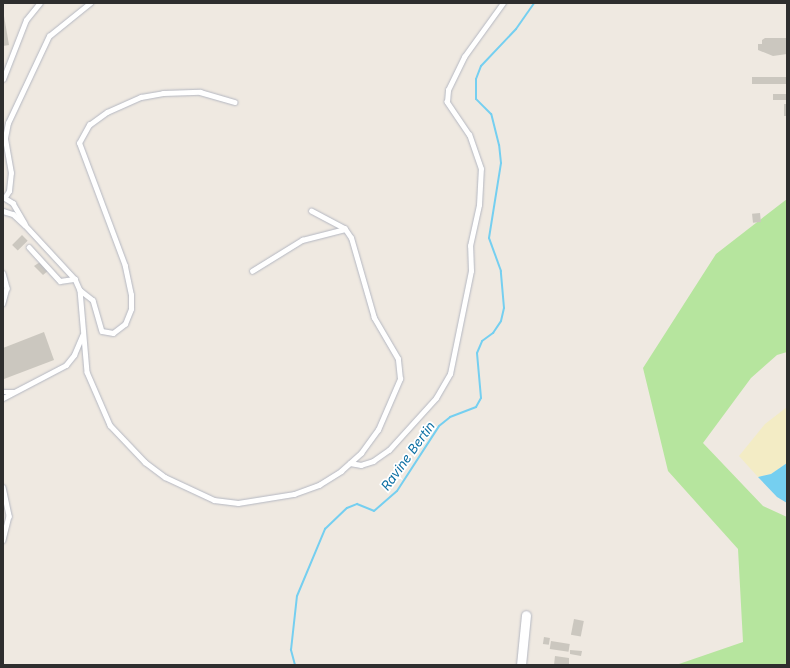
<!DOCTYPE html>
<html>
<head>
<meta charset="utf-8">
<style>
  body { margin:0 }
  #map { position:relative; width:790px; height:668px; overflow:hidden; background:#efe9e1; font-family:Inter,sans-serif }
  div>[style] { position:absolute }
  .green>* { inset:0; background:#b6e59e }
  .sand>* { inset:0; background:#f3ecc5 }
  .water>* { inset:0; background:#75cff0 }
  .stream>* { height:2px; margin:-1px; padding:0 1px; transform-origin:1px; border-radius:1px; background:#75cff0 }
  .building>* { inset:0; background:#cbc7bf; transform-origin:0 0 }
  .roads { filter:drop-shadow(0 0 1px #b4b7c1) drop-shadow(0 0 1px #b4b7c1) }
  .lane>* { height:4.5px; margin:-2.25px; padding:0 2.25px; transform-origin:2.25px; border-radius:2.25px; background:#fff }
  .street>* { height:9px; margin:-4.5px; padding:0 4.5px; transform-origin:4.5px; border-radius:4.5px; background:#fff }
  span { translate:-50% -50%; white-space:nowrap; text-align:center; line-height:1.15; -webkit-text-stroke:3.5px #fff; paint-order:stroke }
  .water-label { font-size:13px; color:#0d6fa3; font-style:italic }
  .frame { position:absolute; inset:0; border:4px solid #2e2e2e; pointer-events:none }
</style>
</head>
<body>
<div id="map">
  <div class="green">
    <i style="clip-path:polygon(787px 199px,787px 352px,777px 355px,751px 378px,703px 443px,763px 506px,787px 517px,787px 665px,676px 665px,743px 642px,738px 549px,668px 471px,643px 368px,716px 254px)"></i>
  </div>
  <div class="sand">
    <i style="clip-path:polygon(787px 407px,787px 463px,771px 474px,758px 477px,739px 456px,765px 424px)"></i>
  </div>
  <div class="water">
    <i style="clip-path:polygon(787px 463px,787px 503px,777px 497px,758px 477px,771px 474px)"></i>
  </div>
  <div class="stream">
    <i style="left:295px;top:665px;width:16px;rotate:-105deg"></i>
    <i style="left:291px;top:650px;width:54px;rotate:-83.7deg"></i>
    <i style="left:297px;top:596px;width:73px;rotate:-67.3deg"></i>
    <i style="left:325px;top:529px;width:30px;rotate:-44deg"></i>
    <i style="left:347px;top:508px;width:11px;rotate:-22deg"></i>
    <i style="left:357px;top:504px;width:18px;rotate:22deg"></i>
    <i style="left:374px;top:511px;width:30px;rotate:-41deg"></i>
    <i style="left:397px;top:491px;width:77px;rotate:-57.1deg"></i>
    <i style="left:439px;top:426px;width:14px;rotate:-39deg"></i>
    <i style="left:450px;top:417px;width:28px;rotate:-21deg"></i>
    <i style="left:476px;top:407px;width:10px;rotate:-61deg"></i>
    <i style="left:481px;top:398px;width:45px;rotate:-95.1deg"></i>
    <i style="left:477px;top:353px;width:13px;rotate:-67deg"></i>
    <i style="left:482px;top:341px;width:14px;rotate:-36deg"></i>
    <i style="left:493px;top:333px;width:14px;rotate:-56deg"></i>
    <i style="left:501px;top:321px;width:13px;rotate:-77deg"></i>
    <i style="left:504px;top:308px;width:37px;rotate:-95deg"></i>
    <i style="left:501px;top:271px;width:35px;rotate:-110deg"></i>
    <i style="left:489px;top:238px;width:76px;rotate:-80.9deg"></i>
    <i style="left:501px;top:163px;width:18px;rotate:-96deg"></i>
    <i style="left:499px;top:145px;width:32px;rotate:-104deg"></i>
    <i style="left:491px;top:114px;width:21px;rotate:-135deg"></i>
    <i style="left:476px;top:99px;width:20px;rotate:-90deg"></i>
    <i style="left:476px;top:79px;width:14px;rotate:-69deg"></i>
    <i style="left:481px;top:66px;width:51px;rotate:-46.6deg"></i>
    <i style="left:516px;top:29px;width:32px;rotate:-55deg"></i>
  </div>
  <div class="building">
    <i style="clip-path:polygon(3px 10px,9px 45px,3px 46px)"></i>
    <i style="clip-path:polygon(765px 38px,787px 38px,787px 54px,773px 56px,758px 50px,758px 44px,762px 44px,762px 40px)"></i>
    <i style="left:752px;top:77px;width:35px;height:7px"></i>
    <i style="left:773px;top:94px;width:14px;height:6px"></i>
    <i style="left:784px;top:104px;width:3px;height:12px"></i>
    <i style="left:760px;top:213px;width:9px;height:8px;rotate:84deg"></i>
    <i style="left:22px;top:235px;width:8px;height:14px;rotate:45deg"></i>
    <i style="clip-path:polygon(40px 262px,49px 270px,43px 275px,34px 266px)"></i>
    <i style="clip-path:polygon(44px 332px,54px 360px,4px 379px,3px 348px)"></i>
    <i style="left:574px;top:619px;width:10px;height:16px;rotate:11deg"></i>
    <i style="left:544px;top:637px;width:6px;height:7px;rotate:9deg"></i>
    <i style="left:551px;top:641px;width:19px;height:8px;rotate:9deg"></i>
    <i style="clip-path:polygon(570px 650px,582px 651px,581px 656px,570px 654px)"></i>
    <i style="clip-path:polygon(555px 656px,569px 658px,569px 665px,554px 665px)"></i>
  </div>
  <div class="roads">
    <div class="lane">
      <i style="left:3px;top:79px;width:63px;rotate:-68.7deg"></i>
      <i style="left:26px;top:20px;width:22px;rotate:-51deg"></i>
      <i style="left:3px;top:197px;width:12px;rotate:31deg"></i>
      <i style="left:13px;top:203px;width:24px;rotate:60deg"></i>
      <i style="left:5px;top:197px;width:7px;rotate:-56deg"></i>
      <i style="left:9px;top:191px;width:18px;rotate:-84deg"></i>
      <i style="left:11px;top:173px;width:36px;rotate:-100deg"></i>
      <i style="left:5px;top:138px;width:15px;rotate:-79deg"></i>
      <i style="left:8px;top:123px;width:96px;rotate:-64.8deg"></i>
      <i style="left:49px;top:36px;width:53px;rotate:-38.8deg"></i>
      <i style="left:3px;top:211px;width:10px;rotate:17deg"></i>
      <i style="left:13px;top:214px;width:16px;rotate:43deg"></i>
      <i style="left:25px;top:225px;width:74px;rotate:47.2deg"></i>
      <i style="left:75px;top:279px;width:12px;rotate:66deg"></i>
      <i style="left:80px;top:290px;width:82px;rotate:85.1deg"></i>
      <i style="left:87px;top:372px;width:58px;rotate:66.5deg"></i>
      <i style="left:110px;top:425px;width:51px;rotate:46.6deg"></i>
      <i style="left:145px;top:462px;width:25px;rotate:37deg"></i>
      <i style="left:165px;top:477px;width:54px;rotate:25.1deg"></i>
      <i style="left:214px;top:500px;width:24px;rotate:7deg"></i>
      <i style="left:238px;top:503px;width:57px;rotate:-9.1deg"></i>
      <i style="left:294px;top:494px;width:27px;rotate:-20deg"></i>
      <i style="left:319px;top:485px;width:26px;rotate:-32deg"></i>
      <i style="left:341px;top:471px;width:27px;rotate:-42deg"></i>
      <i style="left:361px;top:453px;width:29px;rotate:-54deg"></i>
      <i style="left:378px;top:430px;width:56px;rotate:-66.7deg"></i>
      <i style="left:400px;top:379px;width:20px;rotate:-96deg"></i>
      <i style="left:398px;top:359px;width:48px;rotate:-120.3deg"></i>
      <i style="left:374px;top:318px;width:83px;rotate:-106deg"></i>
      <i style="left:351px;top:238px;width:11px;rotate:-124deg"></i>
      <i style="left:345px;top:229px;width:38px;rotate:-152deg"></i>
      <i style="left:29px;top:247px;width:46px;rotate:47.6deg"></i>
      <i style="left:60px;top:281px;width:15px;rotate:-8deg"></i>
      <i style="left:252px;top:271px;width:59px;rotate:-31.8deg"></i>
      <i style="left:302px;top:240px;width:44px;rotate:-14.3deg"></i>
      <i style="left:3px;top:273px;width:16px;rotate:75deg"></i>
      <i style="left:7px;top:288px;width:16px;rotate:105deg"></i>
      <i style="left:80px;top:290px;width:16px;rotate:38deg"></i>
      <i style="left:93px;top:300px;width:32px;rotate:74deg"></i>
      <i style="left:102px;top:331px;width:11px;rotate:10deg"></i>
      <i style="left:113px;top:333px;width:15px;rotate:-37deg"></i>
      <i style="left:125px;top:324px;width:16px;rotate:-68deg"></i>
      <i style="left:131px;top:309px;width:14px;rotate:-90deg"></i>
      <i style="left:131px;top:295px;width:30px;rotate:-102deg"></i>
      <i style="left:125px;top:266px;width:131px;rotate:-110.5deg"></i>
      <i style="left:79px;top:143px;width:21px;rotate:-61deg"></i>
      <i style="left:89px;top:125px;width:22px;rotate:-36deg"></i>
      <i style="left:107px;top:112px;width:37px;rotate:-24deg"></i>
      <i style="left:141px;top:97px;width:22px;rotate:-10deg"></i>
      <i style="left:163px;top:93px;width:37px;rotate:-2deg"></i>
      <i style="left:200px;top:92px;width:36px;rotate:16deg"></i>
      <i style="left:3px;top:392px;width:12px"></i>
      <i style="left:3px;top:398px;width:71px;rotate:-27.6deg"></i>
      <i style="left:66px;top:365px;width:13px;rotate:-51deg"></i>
      <i style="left:74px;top:355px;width:21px;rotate:-67deg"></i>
      <i style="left:350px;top:463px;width:11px;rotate:10deg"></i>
      <i style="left:361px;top:465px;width:13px;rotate:-18deg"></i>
      <i style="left:373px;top:461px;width:19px;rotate:-35deg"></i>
      <i style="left:389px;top:450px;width:70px;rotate:-47.9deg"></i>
      <i style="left:436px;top:398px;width:28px;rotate:-60deg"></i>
      <i style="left:450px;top:374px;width:105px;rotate:-78.5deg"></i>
      <i style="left:471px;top:271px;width:25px;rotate:-92deg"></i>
      <i style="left:470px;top:246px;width:42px;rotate:-77.6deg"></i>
      <i style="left:479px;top:205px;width:36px;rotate:-87deg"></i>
      <i style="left:481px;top:169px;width:36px;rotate:-109deg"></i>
      <i style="left:469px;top:135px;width:40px;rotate:-124deg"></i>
      <i style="left:447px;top:102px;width:12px;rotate:-85deg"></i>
      <i style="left:448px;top:90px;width:37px;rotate:-64deg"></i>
      <i style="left:464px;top:57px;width:67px;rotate:-54.2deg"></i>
      <i style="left:3px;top:487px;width:30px;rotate:78deg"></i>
      <i style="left:9px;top:516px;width:25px;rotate:104deg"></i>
    </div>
    <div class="street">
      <i style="left:521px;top:665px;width:50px;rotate:-84.3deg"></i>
    </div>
  </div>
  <div class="water-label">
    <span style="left:408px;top:456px;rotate:-54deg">Ravine Bertin</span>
  </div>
  <div class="frame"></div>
</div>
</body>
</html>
